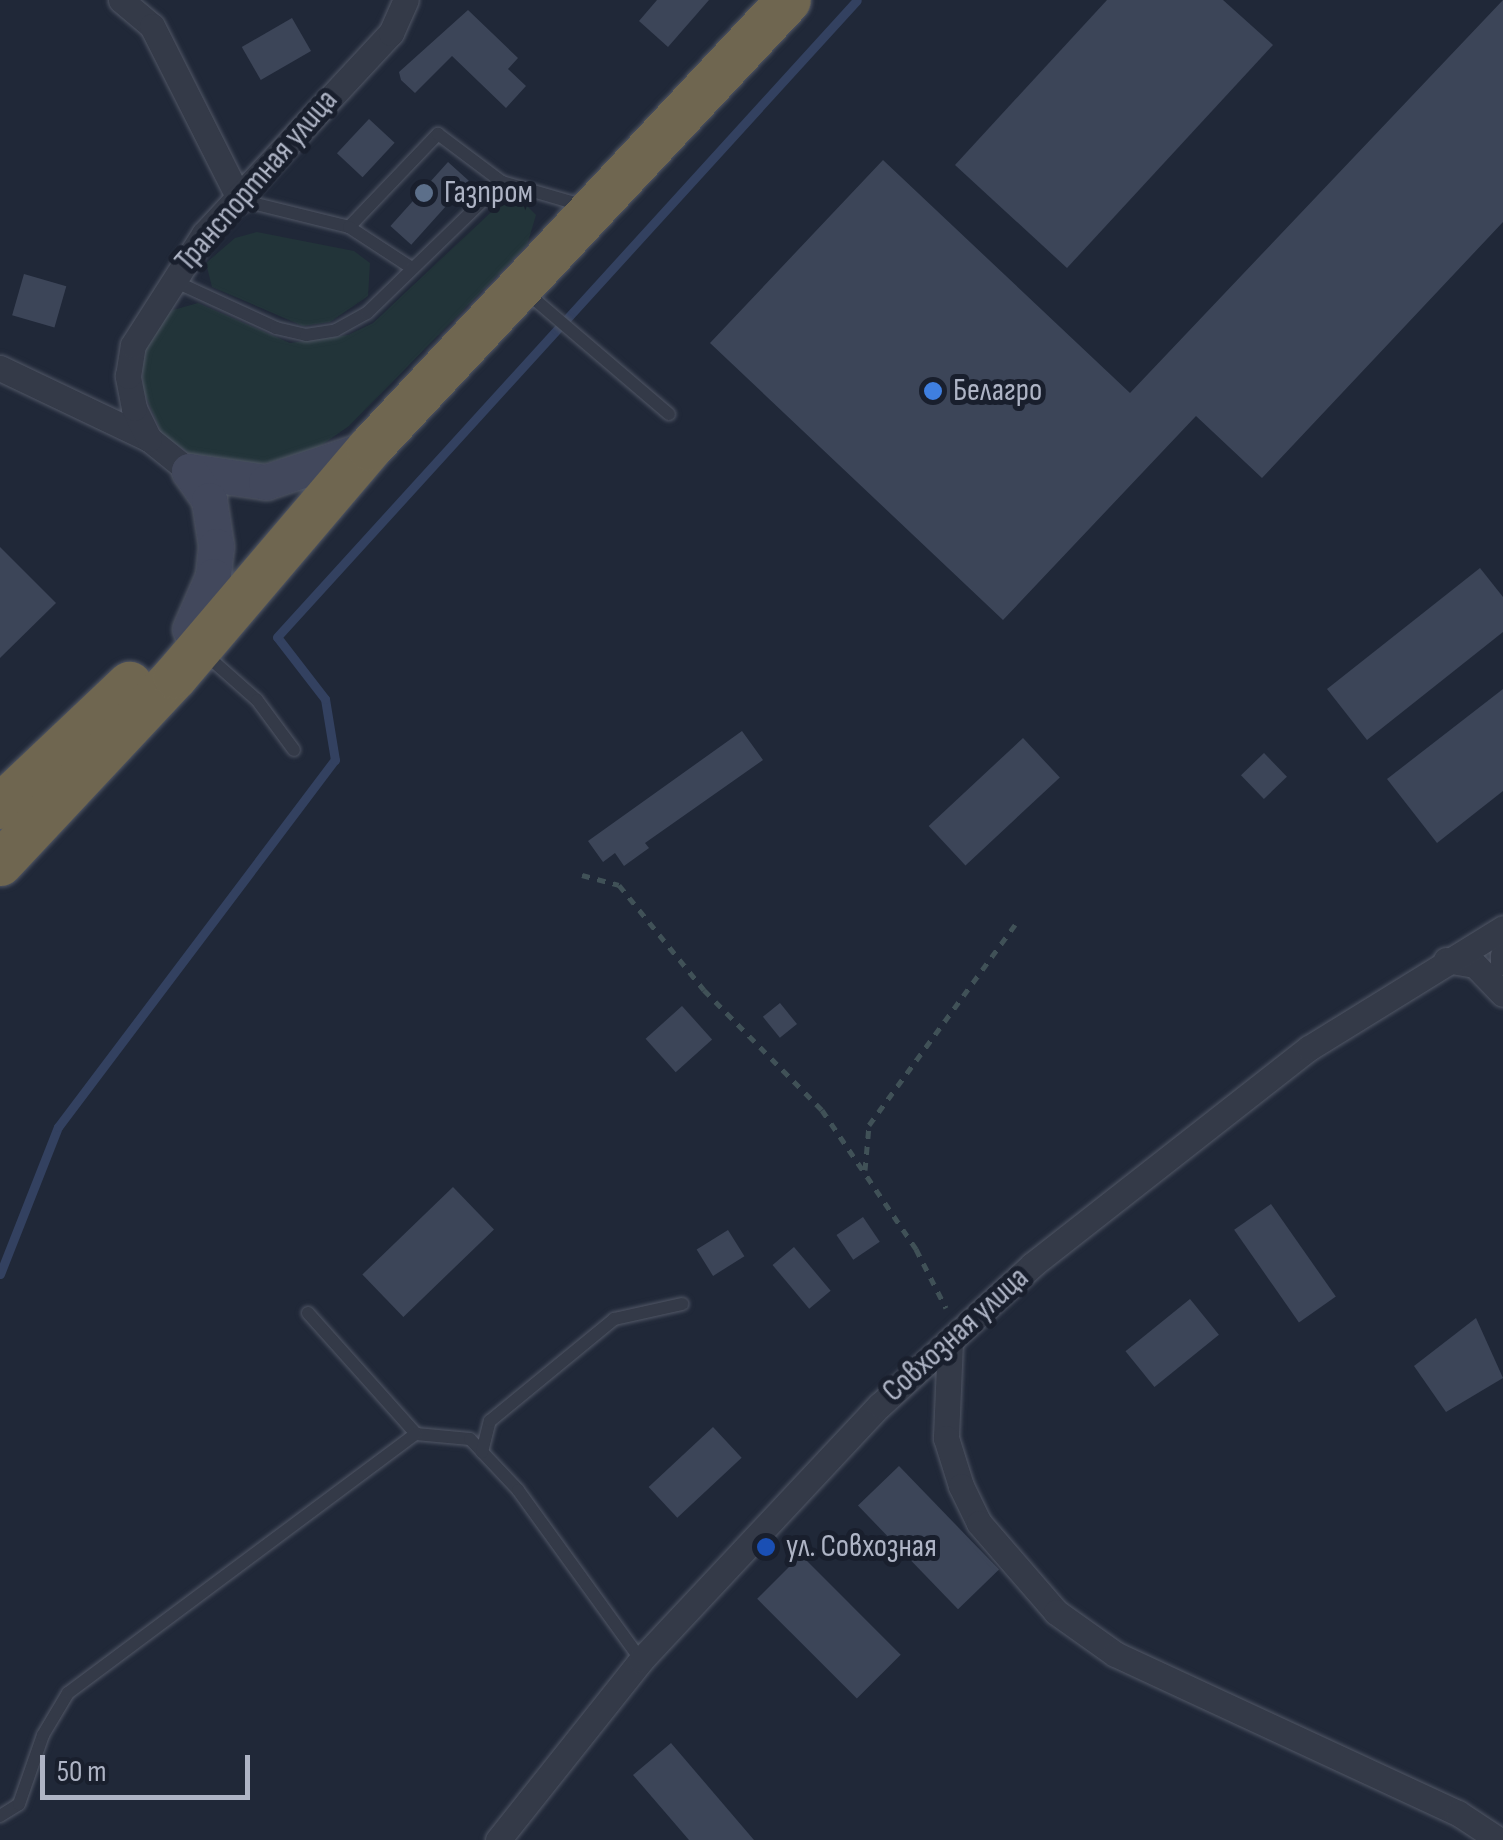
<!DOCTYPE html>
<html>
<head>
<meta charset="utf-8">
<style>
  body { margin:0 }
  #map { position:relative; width:1503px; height:1840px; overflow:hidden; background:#202838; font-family:"Sofia Sans Condensed",sans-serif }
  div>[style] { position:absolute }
  .green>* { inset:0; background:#223439 }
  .stream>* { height:9px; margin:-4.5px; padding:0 4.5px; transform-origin:4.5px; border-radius:4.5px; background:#334160 }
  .building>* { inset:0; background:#3c4558; transform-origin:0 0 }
  .path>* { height:5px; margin-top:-2.5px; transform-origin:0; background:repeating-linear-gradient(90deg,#405157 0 8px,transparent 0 16px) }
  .roads { filter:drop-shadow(0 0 2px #515766) drop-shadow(0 0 2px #515766) }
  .lane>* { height:12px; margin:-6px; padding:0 6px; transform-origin:6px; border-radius:6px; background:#343a48 }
  .street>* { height:25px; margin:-12.5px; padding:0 12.5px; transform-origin:12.5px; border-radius:12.5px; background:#343a48 }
  .secondary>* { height:35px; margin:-17.5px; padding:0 17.5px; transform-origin:17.5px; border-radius:17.5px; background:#42485c }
  .highway>* { height:45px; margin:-22.5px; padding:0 22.5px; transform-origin:22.5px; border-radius:22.5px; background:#6f6650 }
  .dots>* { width:28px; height:28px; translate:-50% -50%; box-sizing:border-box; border:5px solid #191f2d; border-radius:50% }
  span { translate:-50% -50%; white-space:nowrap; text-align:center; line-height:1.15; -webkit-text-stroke:10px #191f2d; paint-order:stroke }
  .street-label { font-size:32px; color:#aeb4c5 }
  .poi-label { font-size:32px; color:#aeb4c5 }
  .left { translate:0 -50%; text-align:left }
  .scale { position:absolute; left:40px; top:1755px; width:210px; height:45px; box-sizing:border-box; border:5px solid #aeb4c5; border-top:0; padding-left:12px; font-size:30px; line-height:35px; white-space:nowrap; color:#aeb4c5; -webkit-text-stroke:8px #191f2d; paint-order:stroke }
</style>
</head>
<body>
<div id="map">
  <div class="green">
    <i style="clip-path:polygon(506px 198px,519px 198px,536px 215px,527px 245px,349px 426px,313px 451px,238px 470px,204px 464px,162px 434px,143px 390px,142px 356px,159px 314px,198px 303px,290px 343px,348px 335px,373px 323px)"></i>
    <i style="clip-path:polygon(257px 232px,354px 251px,370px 263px,368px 296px,330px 322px,303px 326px,212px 287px,206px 263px,235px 238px)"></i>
  </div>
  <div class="stream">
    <i style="left:0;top:1274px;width:158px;rotate:-68.5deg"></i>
    <i style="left:58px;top:1127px;width:460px;rotate:-53deg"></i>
    <i style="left:335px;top:760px;width:62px;rotate:-99.3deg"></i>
    <i style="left:325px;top:699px;width:78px;rotate:-127.7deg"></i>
    <i style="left:277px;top:637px;width:861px;rotate:-47.68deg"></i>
  </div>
  <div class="building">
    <i style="clip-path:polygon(657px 0,709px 0,668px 47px,639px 21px)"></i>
    <i style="clip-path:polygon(1107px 0,1223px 0,1273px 45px,1067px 268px,955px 165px)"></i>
    <i style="clip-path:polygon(1503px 0,1503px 222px,1262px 478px,1196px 416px,1003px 620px,710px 343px,883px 160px,1130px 393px)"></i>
    <i style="clip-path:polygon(468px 10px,518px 58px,508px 69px,526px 86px,506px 108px,452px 56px,415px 93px,401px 80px,399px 72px)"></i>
    <i style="left:292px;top:18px;width:38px;height:58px;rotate:60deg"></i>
    <i style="left:369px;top:119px;width:35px;height:47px;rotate:43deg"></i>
    <i style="left:448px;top:162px;width:28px;height:86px;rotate:42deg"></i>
    <i style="left:24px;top:274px;width:44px;height:43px;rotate:16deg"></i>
    <i style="clip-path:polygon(0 547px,56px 603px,0 658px)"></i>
    <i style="clip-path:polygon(1480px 568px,1503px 597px,1503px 632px,1367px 740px,1327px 689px)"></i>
    <i style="clip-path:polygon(1503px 689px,1503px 791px,1437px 843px,1387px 779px)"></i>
    <i style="clip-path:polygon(742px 731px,763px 760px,645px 843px,649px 848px,624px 866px,615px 853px,603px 862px,588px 841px)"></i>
    <i style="left:1023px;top:738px;width:54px;height:129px;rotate:47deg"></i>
    <i style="left:1264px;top:753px;width:33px;height:32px;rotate:46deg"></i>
    <i style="left:780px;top:1003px;width:27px;height:22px;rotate:51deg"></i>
    <i style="left:682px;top:1006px;width:45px;height:49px;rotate:48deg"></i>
    <i style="left:453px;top:1187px;width:59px;height:126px;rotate:46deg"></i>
    <i style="left:1271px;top:1204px;width:113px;height:45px;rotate:55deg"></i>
    <i style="left:863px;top:1217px;width:30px;height:32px;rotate:56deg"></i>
    <i style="left:728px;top:1230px;width:31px;height:37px;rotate:58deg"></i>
    <i style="left:794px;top:1247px;width:57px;height:28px;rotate:50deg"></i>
    <i style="left:1190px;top:1299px;width:46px;height:83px;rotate:51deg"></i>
    <i style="clip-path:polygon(1476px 1318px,1503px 1378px,1446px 1412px,1414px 1366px)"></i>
    <i style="left:713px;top:1427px;width:42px;height:88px;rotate:47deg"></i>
    <i style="left:899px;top:1466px;width:144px;height:57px;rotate:46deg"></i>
    <i style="left:801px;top:1555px;width:141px;height:62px;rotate:45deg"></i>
    <i style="clip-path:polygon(671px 1743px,754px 1840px,689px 1840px,633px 1775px)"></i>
  </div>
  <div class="path">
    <i style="left:582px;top:875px;width:38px;rotate:15deg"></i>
    <i style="left:619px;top:885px;width:135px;rotate:51deg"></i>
    <i style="left:704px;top:990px;width:168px;rotate:45.5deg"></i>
    <i style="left:822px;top:1110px;width:168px;rotate:55.9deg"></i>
    <i style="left:916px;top:1249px;width:66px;rotate:63deg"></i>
    <i style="left:865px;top:1170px;width:45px;rotate:-84.9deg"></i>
    <i style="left:869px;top:1125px;width:248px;rotate:-53.9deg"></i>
  </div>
  <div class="roads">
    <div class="lane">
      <i style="left:240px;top:200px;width:112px;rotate:13.9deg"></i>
      <i style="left:349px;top:227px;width:129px;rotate:-46.3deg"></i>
      <i style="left:438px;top:134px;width:80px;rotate:36.9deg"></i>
      <i style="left:502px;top:182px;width:82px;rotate:16.2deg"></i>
      <i style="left:349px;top:227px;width:75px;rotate:33.1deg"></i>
      <i style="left:174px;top:281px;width:112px;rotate:24.7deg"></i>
      <i style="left:276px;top:328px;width:31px;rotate:13deg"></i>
      <i style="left:306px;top:335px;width:30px;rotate:-9deg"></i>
      <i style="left:336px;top:330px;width:35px;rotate:-29deg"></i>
      <i style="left:367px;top:313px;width:188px;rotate:-44.1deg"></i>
      <i style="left:526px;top:292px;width:188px;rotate:40.5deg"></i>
      <i style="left:205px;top:654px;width:69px;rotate:41.5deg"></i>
      <i style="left:257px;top:700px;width:62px;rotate:53.5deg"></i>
      <i style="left:308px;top:1313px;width:162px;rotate:48.2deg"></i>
      <i style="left:416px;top:1434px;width:54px;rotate:5.3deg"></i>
      <i style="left:470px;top:1439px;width:70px;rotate:46.7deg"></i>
      <i style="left:518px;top:1490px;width:210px;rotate:54.1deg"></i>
      <i style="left:482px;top:1452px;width:32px;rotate:-76deg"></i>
      <i style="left:490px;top:1421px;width:161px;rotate:-39.4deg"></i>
      <i style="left:614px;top:1319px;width:70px;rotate:-12.4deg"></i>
      <i style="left:0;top:1816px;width:22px;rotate:-32deg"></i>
      <i style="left:19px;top:1804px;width:73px;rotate:-70.8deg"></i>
      <i style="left:43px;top:1735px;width:49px;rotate:-59.2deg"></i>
      <i style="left:68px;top:1693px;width:434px;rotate:-36.7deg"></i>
    </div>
    <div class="street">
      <i style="left:121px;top:0;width:40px;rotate:40deg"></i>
      <i style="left:152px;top:26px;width:195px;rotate:63.2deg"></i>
      <i style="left:0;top:368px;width:165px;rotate:25.5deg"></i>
      <i style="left:189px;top:471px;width:51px;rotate:-141.3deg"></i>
      <i style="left:149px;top:439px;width:34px;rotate:-116deg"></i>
      <i style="left:134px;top:408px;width:33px;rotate:-101deg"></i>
      <i style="left:128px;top:376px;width:31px;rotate:-81deg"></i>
      <i style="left:133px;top:345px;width:132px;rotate:-57.4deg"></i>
      <i style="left:204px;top:234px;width:275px;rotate:-47.1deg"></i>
      <i style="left:391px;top:33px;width:36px;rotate:-66deg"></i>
      <i style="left:1503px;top:955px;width:7px;rotate:90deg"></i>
      <i style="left:1446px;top:960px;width:29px;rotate:10deg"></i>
      <i style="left:1475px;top:965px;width:40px;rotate:46deg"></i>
      <i style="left:950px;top:1341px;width:97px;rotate:92.4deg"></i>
      <i style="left:946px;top:1438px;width:50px;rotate:72.6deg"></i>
      <i style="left:961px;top:1486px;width:41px;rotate:64.1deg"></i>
      <i style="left:979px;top:1523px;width:118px;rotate:49.1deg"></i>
      <i style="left:1056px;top:1612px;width:72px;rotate:35.4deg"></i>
      <i style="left:1115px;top:1654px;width:378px;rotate:24.9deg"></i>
      <i style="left:1458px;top:1813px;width:49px;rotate:33.4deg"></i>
      <i style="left:498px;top:1840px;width:230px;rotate:-51.5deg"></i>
      <i style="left:641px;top:1660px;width:349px;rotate:-46.9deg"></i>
      <i style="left:880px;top:1405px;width:207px;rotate:-42.6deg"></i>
      <i style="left:1032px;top:1265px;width:352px;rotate:-38.1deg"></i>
      <i style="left:1309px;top:1048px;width:228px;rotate:-31.7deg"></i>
    </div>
    <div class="secondary">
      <i style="left:189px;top:471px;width:78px;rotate:8.1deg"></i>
      <i style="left:266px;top:482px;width:108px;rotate:-18.3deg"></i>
      <i style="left:189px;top:471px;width:35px;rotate:55deg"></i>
      <i style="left:209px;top:500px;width:47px;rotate:81.3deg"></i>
      <i style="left:216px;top:546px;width:30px;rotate:96deg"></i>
      <i style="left:213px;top:576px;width:58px;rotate:113.5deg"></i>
    </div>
    <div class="highway">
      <i style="left:0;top:806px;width:178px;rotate:-43.4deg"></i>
      <i style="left:0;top:863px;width:256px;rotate:-46.9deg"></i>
      <i style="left:175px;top:676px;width:299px;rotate:-49.6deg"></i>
      <i style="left:369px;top:448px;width:613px;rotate:-46.92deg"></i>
    </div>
  </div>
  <div class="dots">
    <i style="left:424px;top:193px;background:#5c6f8a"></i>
    <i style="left:933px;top:391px;background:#3f7fe0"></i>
    <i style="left:766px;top:1547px;background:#1a4fb4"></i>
  </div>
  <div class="street-label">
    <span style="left:257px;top:181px;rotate:-49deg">Транспортная улица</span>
    <span style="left:956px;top:1335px;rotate:-42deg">Совхозная улица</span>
  </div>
  <div class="poi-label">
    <span class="left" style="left:444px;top:193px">Газпром</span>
    <span class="left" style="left:953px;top:391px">Белагро</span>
    <span class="left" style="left:786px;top:1547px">ул. Совхозная</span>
  </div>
  <div class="scale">50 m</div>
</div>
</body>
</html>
